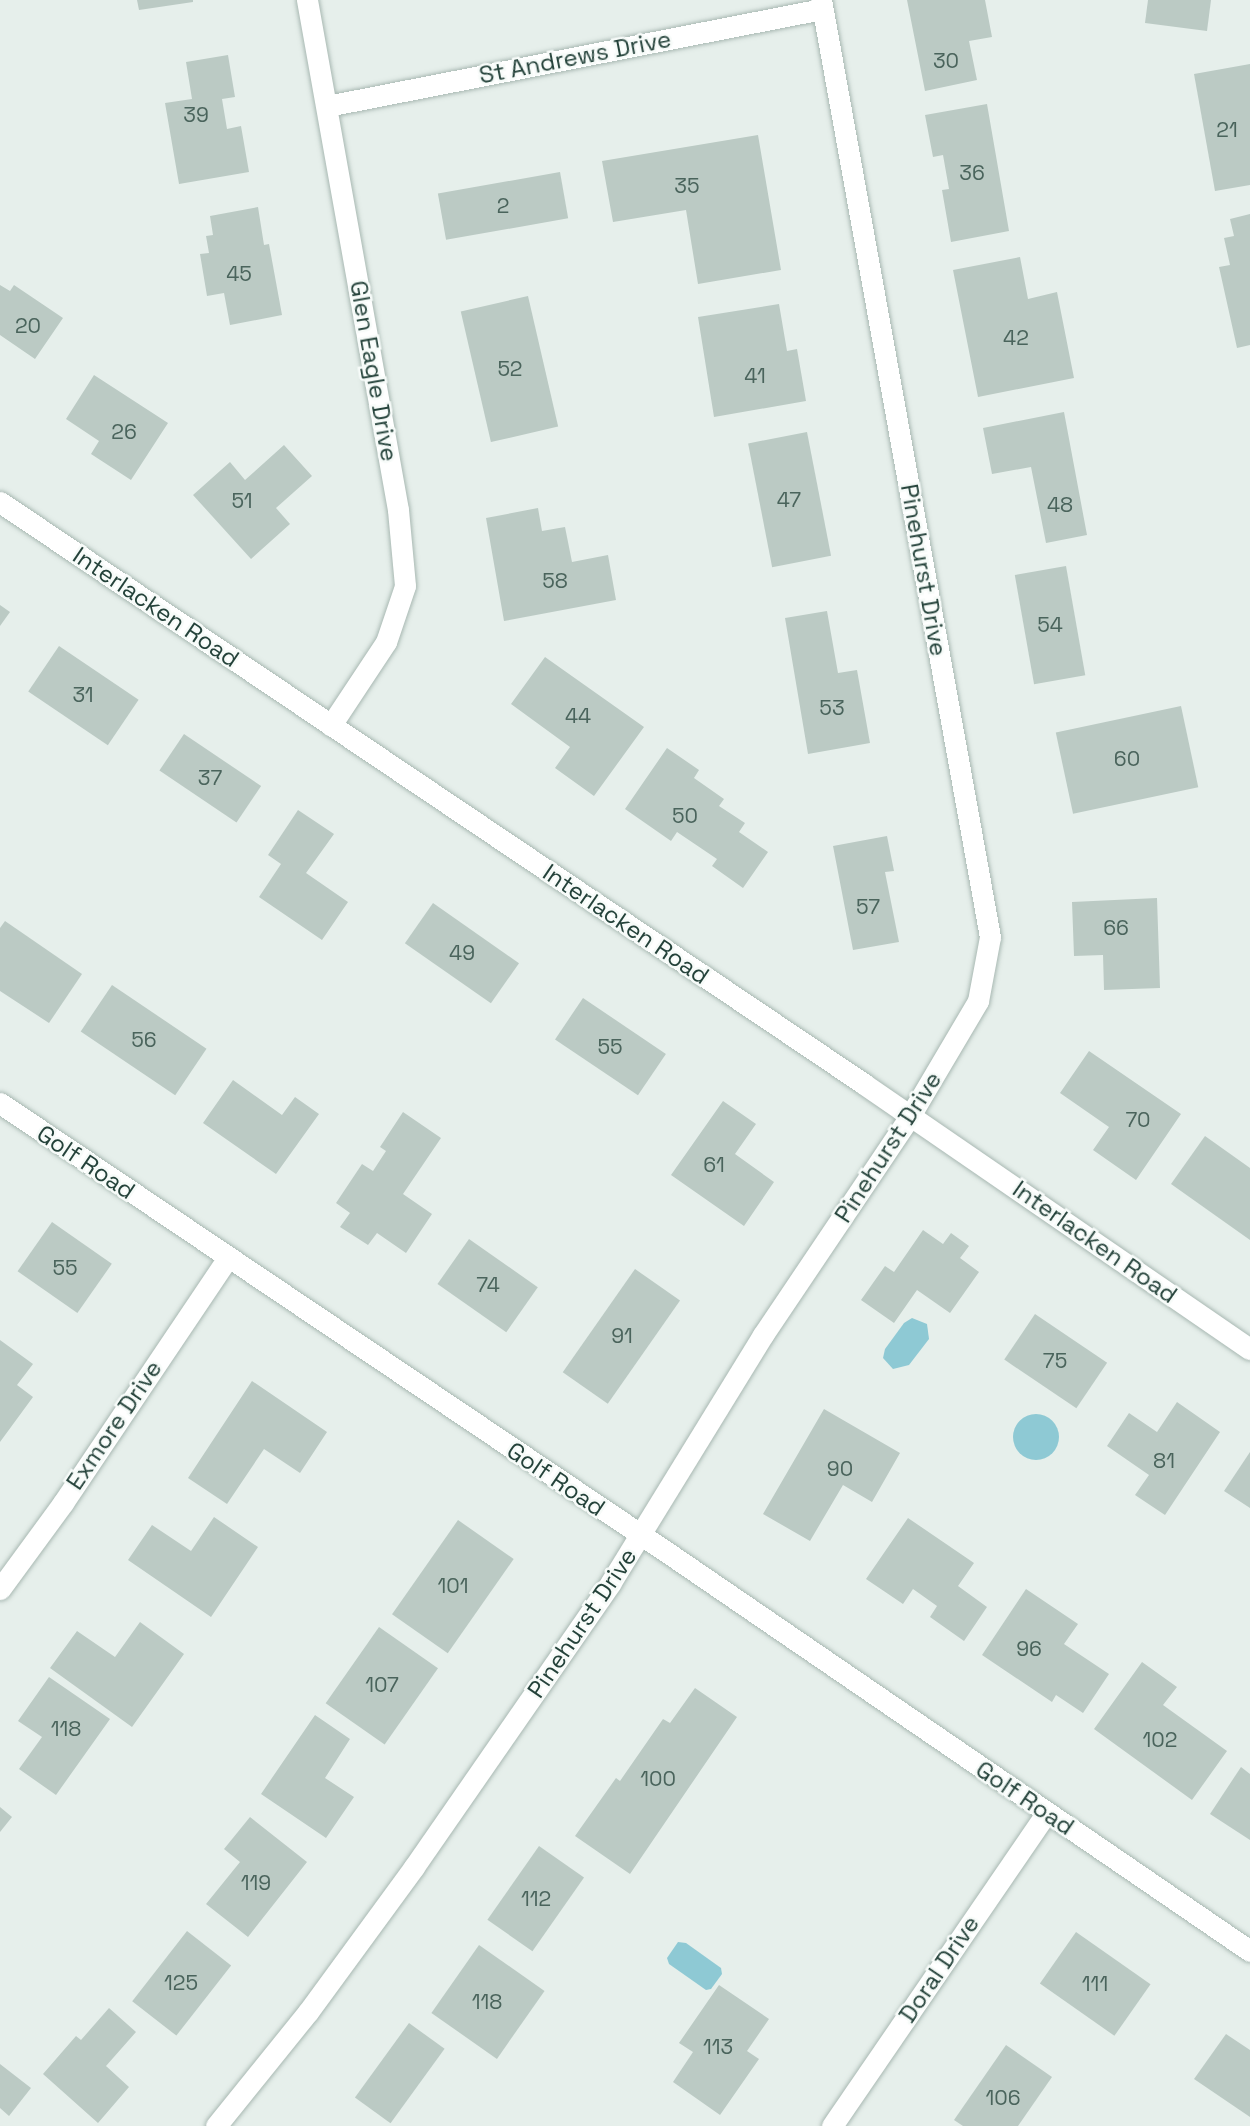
<!DOCTYPE html>
<html>
<head>
<meta charset="utf-8">
<style>
  body { margin:0 }
  #map { position:relative; width:1250px; height:2126px; overflow:hidden; background:#e6efeb; font-family:"Space Grotesk",sans-serif }
  div>[style] { position:absolute }
  .water>* { inset:0; background:#8ec9d4 }
  .round { border-radius:50% }
  .building>* { inset:0; background:#bbcac4; transform-origin:0 0 }
  .roads { filter:drop-shadow(0 0 2px #a8b8b2) drop-shadow(0 0 2px #a8b8b2) }
  .minor>* { height:21px; margin:-10.5px; padding:0 10.5px; transform-origin:10.5px; border-radius:10.5px; background:#fff }
  span { translate:-50% -50%; white-space:nowrap; text-align:center; line-height:1.15; -webkit-text-stroke:5px #f7fbf9; paint-order:stroke }
  .number-label { font-size:21px; color:#4a645c }
  .number-label span { -webkit-text-stroke-width:0 }
  .street-label { font-size:24px; color:#24423a }
</style>
</head>
<body>
<div id="map">
  <div class="water">
    <i style="clip-path:polygon(912px 1318px,927px 1324px,929px 1339px,909px 1365px,893px 1369px,883px 1358px,885px 1349px,904px 1323px)"></i>
    <i class="round" style="left:1013px;top:1414px;width:46px;height:46px"></i>
    <i style="clip-path:polygon(678px 1942px,686px 1943px,721px 1968px,722px 1974px,711px 1989px,706px 1990px,669px 1964px,667px 1958px)"></i>
  </div>
  <div class="building">
    <i style="clip-path:polygon(137px 0,193px 0,193px 2px,139px 10px)"></i>
    <i style="clip-path:polygon(907px 0,985px 0,992px 37px,969px 41px,977px 80px,925px 91px)"></i>
    <i style="clip-path:polygon(1148px 0,1211px 0,1207px 31px,1145px 23px)"></i>
    <i style="clip-path:polygon(228px 55px,235px 97px,222px 99px,227px 129px,241px 126px,249px 172px,179px 184px,165px 103px,192px 99px,186px 62px)"></i>
    <i style="clip-path:polygon(1250px 64px,1250px 185px,1215px 191px,1194px 74px)"></i>
    <i style="clip-path:polygon(987px 104px,1009px 231px,951px 242px,942px 190px,949px 189px,943px 155px,933px 157px,925px 115px)"></i>
    <i style="clip-path:polygon(758px 135px,781px 270px,698px 284px,686px 210px,613px 222px,602px 161px)"></i>
    <i style="left:560px;top:172px;width:47px;height:124px;rotate:80deg"></i>
    <i style="clip-path:polygon(258px 207px,264px 245px,269px 244px,282px 315px,230px 325px,224px 293px,207px 296px,200px 254px,209px 253px,206px 236px,213px 235px,210px 216px)"></i>
    <i style="clip-path:polygon(1250px 214px,1250px 345px,1237px 348px,1219px 267px,1230px 265px,1224px 238px,1234px 236px,1230px 219px)"></i>
    <i style="clip-path:polygon(1020px 257px,1028px 299px,1057px 292px,1074px 378px,978px 397px,953px 270px)"></i>
    <i style="clip-path:polygon(0 285px,10px 291px,14px 285px,63px 318px,35px 359px,0 335px)"></i>
    <i style="left:528px;top:296px;width:134px;height:69px;rotate:77deg"></i>
    <i style="clip-path:polygon(779px 304px,787px 351px,797px 349px,806px 401px,714px 417px,698px 317px)"></i>
    <i style="clip-path:polygon(94px 375px,168px 423px,131px 480px,91px 454px,99px 441px,66px 419px)"></i>
    <i style="clip-path:polygon(1064px 412px,1087px 535px,1046px 543px,1031px 467px,992px 474px,983px 428px)"></i>
    <i style="left:807px;top:432px;width:126px;height:60px;rotate:79deg"></i>
    <i style="clip-path:polygon(284px 445px,312px 476px,276px 508px,290px 524px,251px 559px,193px 495px,230px 462px,245px 480px)"></i>
    <i style="clip-path:polygon(538px 508px,542px 531px,565px 527px,572px 562px,608px 555px,616px 600px,504px 621px,486px 518px)"></i>
    <i style="left:1066px;top:566px;width:111px;height:52px;rotate:80deg"></i>
    <i style="clip-path:polygon(0 605px,10px 612px,0 626px)"></i>
    <i style="clip-path:polygon(827px 611px,838px 673px,857px 670px,870px 743px,808px 754px,785px 618px)"></i>
    <i style="left:59px;top:646px;width:96px;height:55px;rotate:34deg"></i>
    <i style="clip-path:polygon(545px 657px,644px 727px,594px 796px,555px 768px,570px 747px,511px 704px)"></i>
    <i style="left:1181px;top:706px;width:83px;height:128px;rotate:78deg"></i>
    <i style="left:184px;top:734px;width:93px;height:44px;rotate:34deg"></i>
    <i style="clip-path:polygon(667px 748px,699px 770px,694px 778px,724px 799px,719px 806px,745px 823px,739px 832px,768px 852px,743px 888px,712px 866px,717px 859px,677px 832px,671px 841px,625px 809px)"></i>
    <i style="clip-path:polygon(298px 810px,334px 834px,306px 873px,348px 902px,322px 940px,259px 897px,281px 864px,268px 855px)"></i>
    <i style="clip-path:polygon(887px 836px,894px 871px,885px 872px,899px 942px,853px 950px,833px 846px)"></i>
    <i style="clip-path:polygon(1157px 898px,1160px 988px,1104px 990px,1103px 955px,1074px 956px,1072px 902px)"></i>
    <i style="left:433px;top:903px;width:105px;height:49px;rotate:35deg"></i>
    <i style="clip-path:polygon(5px 921px,82px 974px,49px 1023px,0 991px,0 928px)"></i>
    <i style="left:112px;top:985px;width:114px;height:56px;rotate:34deg"></i>
    <i style="left:583px;top:998px;width:100px;height:50px;rotate:34deg"></i>
    <i style="clip-path:polygon(1089px 1051px,1181px 1114px,1136px 1180px,1093px 1150px,1109px 1127px,1060px 1093px)"></i>
    <i style="clip-path:polygon(233px 1080px,282px 1115px,295px 1097px,319px 1114px,276px 1174px,203px 1123px)"></i>
    <i style="clip-path:polygon(723px 1101px,756px 1124px,735px 1154px,774px 1182px,744px 1226px,671px 1175px)"></i>
    <i style="clip-path:polygon(403px 1112px,441px 1138px,403px 1194px,432px 1214px,406px 1253px,377px 1233px,368px 1245px,340px 1227px,350px 1213px,336px 1203px,362px 1164px,373px 1171px,386px 1151px,380px 1147px)"></i>
    <i style="clip-path:polygon(1205px 1136px,1250px 1168px,1250px 1240px,1171px 1184px)"></i>
    <i style="left:52px;top:1222px;width:73px;height:60px;rotate:35deg"></i>
    <i style="clip-path:polygon(923px 1230px,943px 1244px,951px 1233px,969px 1246px,960px 1258px,979px 1272px,950px 1313px,917px 1290px,894px 1323px,861px 1300px,885px 1266px,894px 1272px)"></i>
    <i style="left:469px;top:1239px;width:84px;height:55px;rotate:35deg"></i>
    <i style="left:635px;top:1269px;width:55px;height:126px;rotate:35deg"></i>
    <i style="left:1035px;top:1314px;width:87px;height:55px;rotate:34deg"></i>
    <i style="clip-path:polygon(0 1340px,33px 1364px,17px 1385px,33px 1397px,0 1442px)"></i>
    <i style="clip-path:polygon(252px 1381px,327px 1432px,300px 1473px,264px 1449px,227px 1504px,188px 1478px)"></i>
    <i style="clip-path:polygon(1177px 1402px,1220px 1432px,1165px 1515px,1135px 1495px,1149px 1475px,1107px 1446px,1129px 1413px,1157px 1432px)"></i>
    <i style="clip-path:polygon(824px 1409px,900px 1453px,872px 1502px,843px 1485px,810px 1541px,763px 1514px)"></i>
    <i style="clip-path:polygon(1250px 1452px,1250px 1508px,1224px 1491px)"></i>
    <i style="clip-path:polygon(214px 1517px,258px 1547px,211px 1617px,128px 1560px,152px 1525px,191px 1551px)"></i>
    <i style="clip-path:polygon(908px 1518px,974px 1563px,958px 1586px,987px 1607px,964px 1641px,930px 1617px,937px 1606px,913px 1589px,903px 1604px,866px 1579px)"></i>
    <i style="left:458px;top:1520px;width:68px;height:115px;rotate:35deg"></i>
    <i style="clip-path:polygon(1026px 1589px,1078px 1624px,1064px 1644px,1109px 1674px,1083px 1713px,1056px 1695px,1052px 1702px,982px 1655px)"></i>
    <i style="clip-path:polygon(140px 1622px,184px 1654px,132px 1727px,50px 1668px,77px 1631px,115px 1657px)"></i>
    <i style="left:379px;top:1627px;width:72px;height:93px;rotate:35deg"></i>
    <i style="clip-path:polygon(1142px 1662px,1177px 1687px,1163px 1705px,1227px 1751px,1192px 1800px,1094px 1729px)"></i>
    <i style="clip-path:polygon(49px 1677px,110px 1719px,56px 1795px,19px 1769px,42px 1737px,18px 1721px)"></i>
    <i style="clip-path:polygon(695px 1688px,737px 1717px,630px 1874px,575px 1836px,616px 1778px,620px 1781px,663px 1719px,670px 1723px)"></i>
    <i style="clip-path:polygon(315px 1715px,350px 1739px,325px 1778px,354px 1797px,326px 1838px,261px 1794px)"></i>
    <i style="clip-path:polygon(1241px 1767px,1250px 1774px,1250px 1840px,1210px 1814px)"></i>
    <i style="clip-path:polygon(0 1807px,12px 1817px,0 1832px)"></i>
    <i style="clip-path:polygon(250px 1817px,307px 1862px,248px 1937px,206px 1904px,240px 1862px,224px 1849px)"></i>
    <i style="left:539px;top:1846px;width:55px;height:90px;rotate:35deg"></i>
    <i style="left:187px;top:1931px;width:56px;height:89px;rotate:38deg"></i>
    <i style="left:1076px;top:1932px;width:91px;height:63px;rotate:35deg"></i>
    <i style="left:479px;top:1945px;width:80px;height:83px;rotate:35deg"></i>
    <i style="clip-path:polygon(719px 1985px,769px 2019px,747px 2051px,759px 2059px,720px 2115px,673px 2082px,693px 2052px,679px 2043px)"></i>
    <i style="clip-path:polygon(109px 2008px,136px 2032px,106px 2066px,129px 2087px,98px 2123px,43px 2074px,76px 2036px,81px 2040px)"></i>
    <i style="left:409px;top:2023px;width:44px;height:92px;rotate:36deg"></i>
    <i style="clip-path:polygon(1226px 2034px,1250px 2050px,1250px 2117px,1194px 2079px)"></i>
    <i style="clip-path:polygon(1006px 2045px,1052px 2077px,1018px 2126px,963px 2126px,954px 2120px)"></i>
    <i style="clip-path:polygon(0 2064px,31px 2088px,9px 2116px,0 2108px)"></i>
  </div>
  <div class="roads">
    <div class="minor">
      <i style="left:307px;top:0;width:518px;rotate:79.88deg"></i>
      <i style="left:398px;top:510px;width:76px;rotate:84.7deg"></i>
      <i style="left:405px;top:586px;width:59px;rotate:108.7deg"></i>
      <i style="left:386px;top:642px;width:100px;rotate:123.5deg"></i>
      <i style="left:327px;top:106px;width:504px;rotate:-11.09deg"></i>
      <i style="left:0;top:502px;width:1042px;rotate:33.96deg"></i>
      <i style="left:864px;top:1084px;width:468px;rotate:34.5deg"></i>
      <i style="left:0;top:1103px;width:816px;rotate:33.96deg"></i>
      <i style="left:677px;top:1559px;width:694px;rotate:34.38deg"></i>
      <i style="left:0;top:1589px;width:107px;rotate:-53.8deg"></i>
      <i style="left:63px;top:1503px;width:294px;rotate:-56.1deg"></i>
      <i style="left:216px;top:2126px;width:146px;rotate:-51.1deg"></i>
      <i style="left:308px;top:2012px;width:180px;rotate:-53.8deg"></i>
      <i style="left:414px;top:1867px;width:346px;rotate:-55.3deg"></i>
      <i style="left:611px;top:1582px;width:290px;rotate:-58.4deg"></i>
      <i style="left:763px;top:1335px;width:264px;rotate:-56.1deg"></i>
      <i style="left:910px;top:1116px;width:134px;rotate:-59.4deg"></i>
      <i style="left:978px;top:1001px;width:65px;rotate:-79.4deg"></i>
      <i style="left:990px;top:937px;width:952px;rotate:-100.22deg"></i>
      <i style="left:832px;top:2126px;width:379px;rotate:-55.6deg"></i>
    </div>
  </div>
  <div class="number-label">
    <span style="left:946px;top:61px">30</span>
    <span style="left:196px;top:115px">39</span>
    <span style="left:1227px;top:130px">21</span>
    <span style="left:972px;top:173px">36</span>
    <span style="left:687px;top:186px">35</span>
    <span style="left:503px;top:206px">2</span>
    <span style="left:239px;top:274px">45</span>
    <span style="left:28px;top:326px">20</span>
    <span style="left:1016px;top:338px">42</span>
    <span style="left:510px;top:369px">52</span>
    <span style="left:755px;top:376px">41</span>
    <span style="left:124px;top:432px">26</span>
    <span style="left:789px;top:500px">47</span>
    <span style="left:242px;top:501px">51</span>
    <span style="left:1060px;top:505px">48</span>
    <span style="left:555px;top:581px">58</span>
    <span style="left:1050px;top:625px">54</span>
    <span style="left:83px;top:695px">31</span>
    <span style="left:832px;top:708px">53</span>
    <span style="left:578px;top:716px">44</span>
    <span style="left:1127px;top:759px">60</span>
    <span style="left:210px;top:778px">37</span>
    <span style="left:685px;top:816px">50</span>
    <span style="left:868px;top:907px">57</span>
    <span style="left:1116px;top:928px">66</span>
    <span style="left:462px;top:953px">49</span>
    <span style="left:144px;top:1040px">56</span>
    <span style="left:610px;top:1047px">55</span>
    <span style="left:1138px;top:1120px">70</span>
    <span style="left:714px;top:1165px">61</span>
    <span style="left:65px;top:1268px">55</span>
    <span style="left:488px;top:1285px">74</span>
    <span style="left:622px;top:1336px">91</span>
    <span style="left:1055px;top:1361px">75</span>
    <span style="left:1164px;top:1461px">81</span>
    <span style="left:840px;top:1469px">90</span>
    <span style="left:453px;top:1586px">101</span>
    <span style="left:1029px;top:1649px">96</span>
    <span style="left:382px;top:1685px">107</span>
    <span style="left:66px;top:1729px">118</span>
    <span style="left:1160px;top:1740px">102</span>
    <span style="left:658px;top:1779px">100</span>
    <span style="left:256px;top:1883px">119</span>
    <span style="left:536px;top:1899px">112</span>
    <span style="left:181px;top:1983px">125</span>
    <span style="left:1095px;top:1984px">111</span>
    <span style="left:487px;top:2002px">118</span>
    <span style="left:718px;top:2047px">113</span>
    <span style="left:1003px;top:2098px">106</span>
  </div>
  <div class="street-label">
    <span style="left:575px;top:57px;rotate:-11deg">St Andrews Drive</span>
    <span style="left:374px;top:371px;rotate:80deg">Glen Eagle Drive</span>
    <span style="left:924px;top:570px;rotate:80deg">Pinehurst Drive</span>
    <span style="left:156px;top:607px;rotate:34deg">Interlacken Road</span>
    <span style="left:626px;top:924px;rotate:34deg">Interlacken Road</span>
    <span style="left:888px;top:1147px;rotate:-57deg">Pinehurst Drive</span>
    <span style="left:86px;top:1162px;rotate:34deg">Golf Road</span>
    <span style="left:1095px;top:1242px;rotate:35deg">Interlacken Road</span>
    <span style="left:114px;top:1425px;rotate:-56deg">Exmore Drive</span>
    <span style="left:556px;top:1479px;rotate:34deg">Golf Road</span>
    <span style="left:582px;top:1623px;rotate:-56deg">Pinehurst Drive</span>
    <span style="left:1025px;top:1798px;rotate:34deg">Golf Road</span>
    <span style="left:939px;top:1969px;rotate:-56deg">Doral Drive</span>
  </div>
</div>
</body>
</html>
